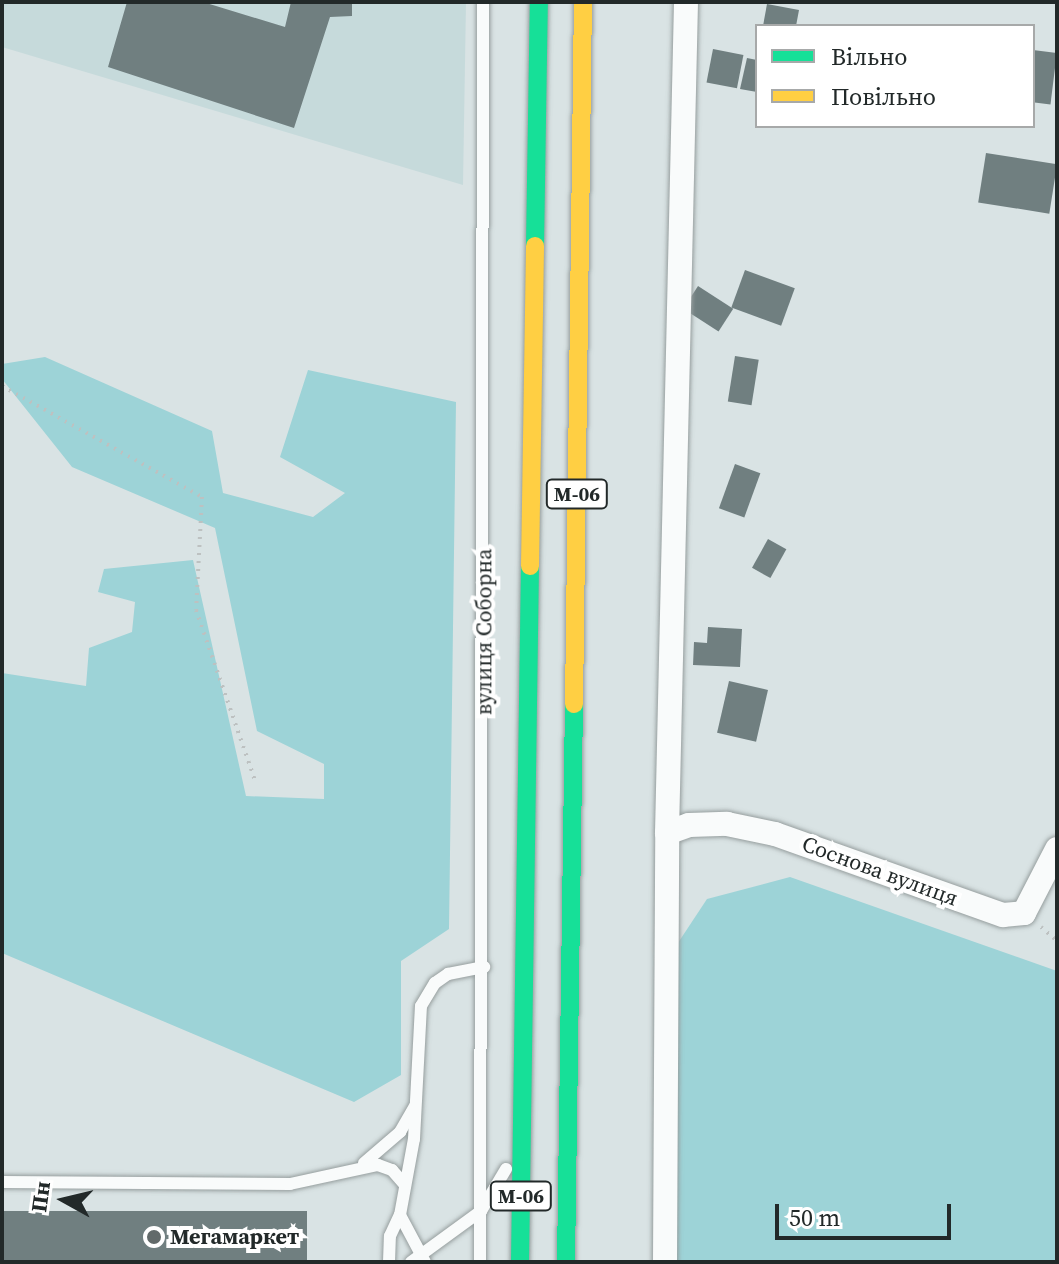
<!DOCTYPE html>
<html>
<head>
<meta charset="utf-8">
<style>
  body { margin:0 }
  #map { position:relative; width:1059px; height:1264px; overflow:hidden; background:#d9e3e4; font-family:"Source Serif 4",serif }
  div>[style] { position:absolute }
  .built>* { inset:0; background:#c6dadb }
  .forest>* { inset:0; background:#9dd3d7 }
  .building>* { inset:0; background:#707f80; transform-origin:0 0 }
  .path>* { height:4px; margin-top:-2px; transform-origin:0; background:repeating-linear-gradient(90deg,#bdc1c1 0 2px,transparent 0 8px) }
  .roads { filter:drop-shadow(0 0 2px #969e9e) drop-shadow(0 0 2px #969e9e) }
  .lane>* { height:12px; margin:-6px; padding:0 6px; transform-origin:6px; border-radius:6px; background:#f9fbfb }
  .street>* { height:24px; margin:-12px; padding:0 12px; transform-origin:12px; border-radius:12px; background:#f9fbfb }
  .fast>* { height:18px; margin:-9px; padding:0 9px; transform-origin:9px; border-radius:9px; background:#16e098 }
  .slow>* { height:18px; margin:-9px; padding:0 9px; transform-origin:9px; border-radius:9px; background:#ffcf43 }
  .dots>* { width:22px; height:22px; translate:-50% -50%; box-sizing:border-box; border:4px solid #fff; border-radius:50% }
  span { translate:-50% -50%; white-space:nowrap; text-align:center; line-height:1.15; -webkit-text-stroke:8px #fff; paint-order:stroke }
  .shield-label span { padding:2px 6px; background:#fff; border:2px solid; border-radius:6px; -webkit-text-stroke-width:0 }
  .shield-label { font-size:20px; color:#222929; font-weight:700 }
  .street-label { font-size:22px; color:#222929 }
  .poi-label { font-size:22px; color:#222929; font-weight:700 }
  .left { translate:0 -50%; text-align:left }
  .frame { position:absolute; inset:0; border:4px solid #222929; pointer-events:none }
  .legend { position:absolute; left:755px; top:24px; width:280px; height:104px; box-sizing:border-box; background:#fff; border:2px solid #a7a9a9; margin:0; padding:10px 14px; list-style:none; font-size:24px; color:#222929 }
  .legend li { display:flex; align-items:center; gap:16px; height:40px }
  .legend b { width:40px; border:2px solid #a7a9a9 }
  .north { position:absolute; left:24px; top:1160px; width:80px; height:80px; -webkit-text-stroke:6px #fff; paint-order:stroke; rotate:278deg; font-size:22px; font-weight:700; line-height:32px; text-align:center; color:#222929 }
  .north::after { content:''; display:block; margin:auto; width:28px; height:36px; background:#222929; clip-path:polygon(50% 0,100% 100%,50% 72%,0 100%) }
  .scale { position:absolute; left:775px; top:1204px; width:176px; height:36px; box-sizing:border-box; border:4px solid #222929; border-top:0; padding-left:10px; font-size:24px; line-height:28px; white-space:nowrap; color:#222929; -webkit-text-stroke:6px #fff; paint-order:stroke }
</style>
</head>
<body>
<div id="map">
  <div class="built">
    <i style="clip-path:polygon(2px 2px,466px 2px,463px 185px,2px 47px)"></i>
  </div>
  <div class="forest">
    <i style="clip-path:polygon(45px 357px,212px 431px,223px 493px,313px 517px,345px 493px,280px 457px,308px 370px,456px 402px,449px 929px,401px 961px,401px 1075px,354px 1102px,2px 953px,2px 673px,86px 686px,89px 648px,132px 632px,135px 602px,98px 592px,104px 569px,193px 560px,246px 796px,324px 799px,324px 764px,257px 731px,215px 528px,72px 467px,2px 379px,2px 364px)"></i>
    <i style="clip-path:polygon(790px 877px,1057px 971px,1057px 1262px,670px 1262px,668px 958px,707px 899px)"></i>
  </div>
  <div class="building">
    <i style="clip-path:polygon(127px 2px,203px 2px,285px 27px,291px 2px,352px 2px,352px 16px,330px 17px,294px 128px,108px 67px)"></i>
    <i style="clip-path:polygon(767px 4px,799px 10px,796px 26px,763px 26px)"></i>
    <i style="left:713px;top:49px;width:31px;height:34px;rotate:11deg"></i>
    <i style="left:1033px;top:50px;width:24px;height:52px;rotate:7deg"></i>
    <i style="clip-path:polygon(747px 58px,757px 60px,757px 92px,740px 89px)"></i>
    <i style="left:986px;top:153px;width:72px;height:50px;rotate:9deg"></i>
    <i style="left:745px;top:270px;width:53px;height:40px;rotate:20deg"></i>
    <i style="left:698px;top:286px;width:42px;height:27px;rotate:33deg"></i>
    <i style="left:735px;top:356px;width:24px;height:46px;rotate:9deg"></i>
    <i style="left:735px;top:464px;width:27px;height:47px;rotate:20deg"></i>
    <i style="left:768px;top:539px;width:21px;height:33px;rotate:29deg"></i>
    <i style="clip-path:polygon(708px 627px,742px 629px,740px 667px,693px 665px,694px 642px,707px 643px)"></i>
    <i style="left:729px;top:681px;width:40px;height:53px;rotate:13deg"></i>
    <i style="left:307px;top:1211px;width:51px;height:305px;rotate:90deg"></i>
  </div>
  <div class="path">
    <i style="left:2px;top:386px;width:229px;rotate:29deg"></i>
    <i style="left:202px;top:497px;width:113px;rotate:93deg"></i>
    <i style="left:196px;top:610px;width:180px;rotate:70.9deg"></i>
    <i style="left:1041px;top:927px;width:21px;rotate:41deg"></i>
  </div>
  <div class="roads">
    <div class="lane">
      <i style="left:364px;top:1163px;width:48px;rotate:-40.7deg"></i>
      <i style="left:400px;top:1132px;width:30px;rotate:-60deg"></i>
      <i style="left:2px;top:1182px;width:288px;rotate:0.4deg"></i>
      <i style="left:290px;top:1184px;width:90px;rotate:-12.2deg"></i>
      <i style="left:378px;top:1165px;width:15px;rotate:20deg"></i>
      <i style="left:392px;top:1170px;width:20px;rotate:49deg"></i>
      <i style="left:400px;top:1215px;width:53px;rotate:62deg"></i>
      <i style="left:389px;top:1262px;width:26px;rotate:-88deg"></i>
      <i style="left:390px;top:1236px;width:23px;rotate:-65deg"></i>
      <i style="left:400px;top:1215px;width:77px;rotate:-79.6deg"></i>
      <i style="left:414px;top:1139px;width:133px;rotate:-87deg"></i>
      <i style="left:421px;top:1006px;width:27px;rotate:-59deg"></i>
      <i style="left:435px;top:983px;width:16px;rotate:-35deg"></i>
      <i style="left:448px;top:974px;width:37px;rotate:-11deg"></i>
      <i style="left:411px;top:1262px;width:87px;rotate:-36.1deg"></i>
      <i style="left:481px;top:1211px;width:49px;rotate:-59.2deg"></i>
      <i style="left:480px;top:1262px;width:1260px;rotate:-89.86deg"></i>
    </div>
    <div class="street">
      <i style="left:667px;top:833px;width:23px;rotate:-20deg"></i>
      <i style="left:689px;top:825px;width:38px;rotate:-2deg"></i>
      <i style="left:727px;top:824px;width:49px;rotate:11.8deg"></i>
      <i style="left:775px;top:834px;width:242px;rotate:19.6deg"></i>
      <i style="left:1003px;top:915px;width:21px;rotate:-5deg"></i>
      <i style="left:1024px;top:913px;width:72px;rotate:-62.7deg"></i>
      <i style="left:665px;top:1262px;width:429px;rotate:-89.7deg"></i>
      <i style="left:667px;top:833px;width:831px;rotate:-88.69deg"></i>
    </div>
    <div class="fast">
      <i style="left:535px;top:246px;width:244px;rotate:-89.1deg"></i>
      <i style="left:520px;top:1262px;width:696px;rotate:-89.18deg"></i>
      <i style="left:566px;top:1262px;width:558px;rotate:-89.18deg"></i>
    </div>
    <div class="slow">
      <i style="left:530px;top:566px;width:320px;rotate:-89.1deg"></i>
      <i style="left:574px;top:704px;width:702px;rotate:-89.27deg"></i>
    </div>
  </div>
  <div class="dots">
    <i style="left:154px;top:1237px;background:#626a6a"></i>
  </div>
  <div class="shield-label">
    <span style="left:577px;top:494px">М-06</span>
    <span style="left:521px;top:1196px">М-06</span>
  </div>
  <div class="street-label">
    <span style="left:484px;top:632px;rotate:-90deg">вулиця Соборна</span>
    <span style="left:880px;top:871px;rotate:20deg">Соснова вулиця</span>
  </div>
  <div class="poi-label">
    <span class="left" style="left:170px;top:1237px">Мегамаркет</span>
  </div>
  <div class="frame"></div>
  <ul class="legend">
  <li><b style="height:10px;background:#16e098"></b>Вільно</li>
  <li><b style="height:10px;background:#ffcf43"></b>Повільно</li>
  </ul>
  <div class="north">Пн</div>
  <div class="scale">50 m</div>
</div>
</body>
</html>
